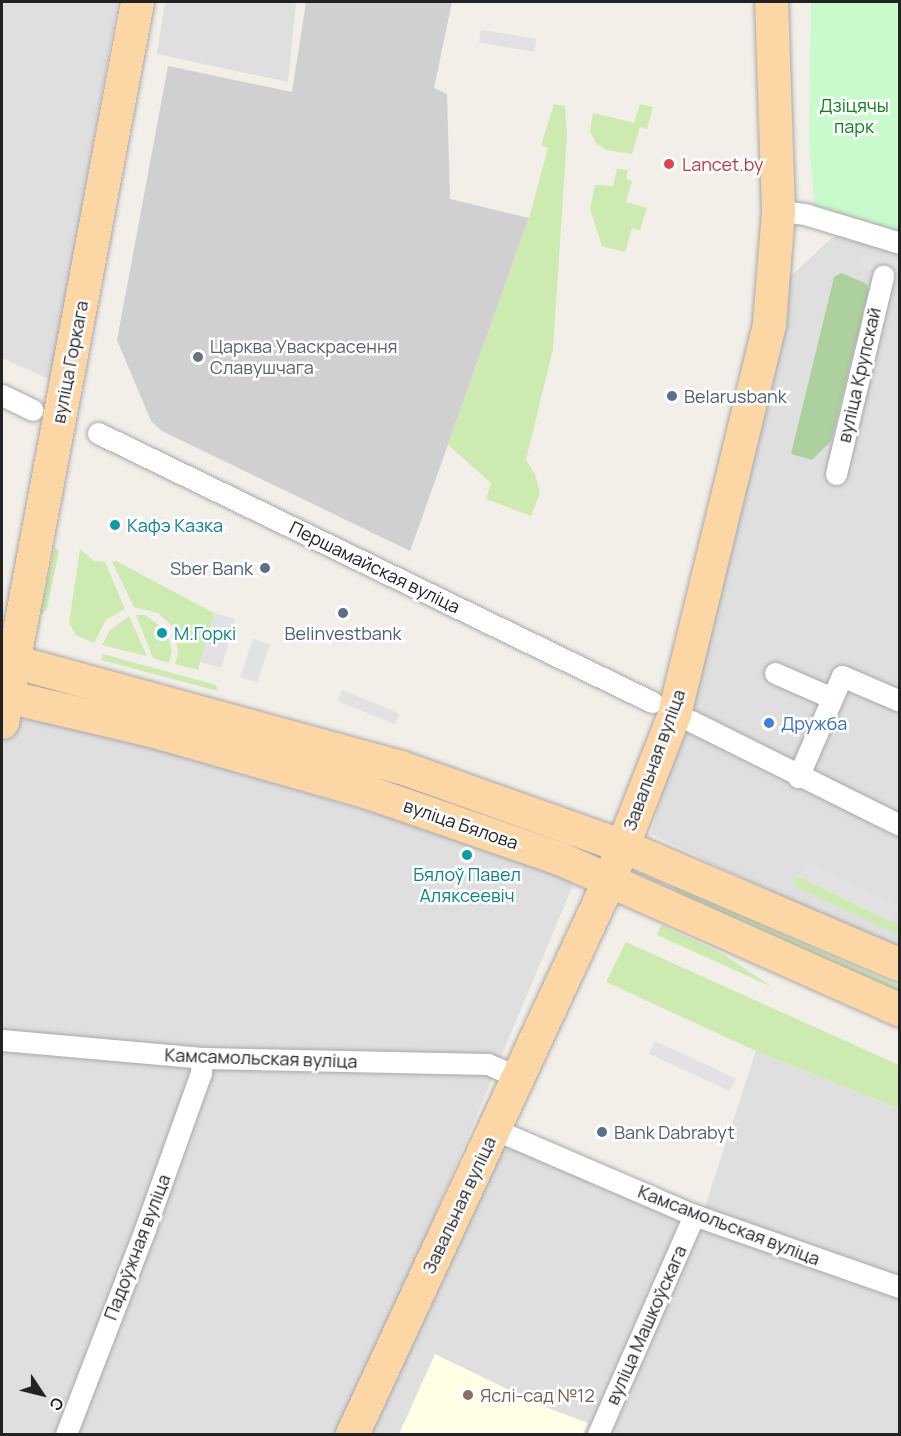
<!DOCTYPE html>
<html>
<head>
<meta charset="utf-8">
<style>
  body { margin:0 }
  #map { position:relative; width:901px; height:1436px; overflow:hidden; background:#f2efe9; font-family:Manrope,sans-serif }
  div>[style] { position:absolute }
  .residential>* { inset:0; background:#e0dfdf }
  .education>* { inset:0; background:#ffffe5 }
  .religious>* { inset:0; background:#d0d0d0 }
  .grass>* { inset:0; background:#cdebb0 }
  .forest>* { inset:0; background:#add19e }
  .park>* { inset:0; background:#c8facc }
  .parking>* { inset:0; background:#e2e2e2; transform-origin:0 0 }
  .roads { filter:drop-shadow(0 0 2px #a9a9a9) drop-shadow(0 0 2px #a9a9a9) }
  .street>* { height:21px; margin:-10.5px; padding:0 10.5px; transform-origin:10.5px; border-radius:10.5px; background:#fff }
  .primary>* { height:33px; margin:-16.5px; padding:0 16.5px; transform-origin:16.5px; border-radius:16.5px; background:#fcd6a4 }
  .dots>* { width:16px; height:16px; translate:-50% -50%; box-sizing:border-box; border:3px solid #fff; border-radius:50% }
  span { translate:-50% -50%; white-space:nowrap; text-align:center; line-height:1.15; -webkit-text-stroke:5px #fff; paint-order:stroke }
  .park-label { font-size:18px; color:#0c8416 }
  .health-label { font-size:18px; color:#be3a42 }
  .left { translate:0 -50%; text-align:left }
  .worship-label { font-size:18px; color:#5b616d }
  .street-label { font-size:18px; color:#222 }
  .service-label { font-size:18px; color:#4e5e75 }
  .right { translate:-100% -50%; text-align:right }
  .culture-label { font-size:18px; color:#0d838f }
  .shop-label { font-size:18px; color:#366cbe }
  .education-label { font-size:18px; color:#785e54 }
  .frame { position:absolute; inset:0; border:3px solid #222; pointer-events:none }
  .north { position:absolute; left:12px; top:1364px; width:60px; height:60px; -webkit-text-stroke:4px #fff; paint-order:stroke; rotate:125deg; font-size:16px; font-weight:700; line-height:24px; text-align:center; color:#222 }
  .north::after { content:''; display:block; margin:auto; width:21px; height:27px; background:#222; clip-path:polygon(50% 0,100% 100%,50% 72%,0 100%) }
</style>
</head>
<body>
<div id="map">
  <div class="residential">
    <i style="clip-path:polygon(2px 2px,118px 2px,51px 380px,2px 358px)"></i>
    <i style="clip-path:polygon(165px 2px,296px 2px,288px 82px,157px 54px)"></i>
    <i style="clip-path:polygon(837px 233px,899px 248px,899px 953px,651px 834px,742px 502px,790px 277px)"></i>
    <i style="clip-path:polygon(2px 703px,578px 873px,418px 1256px,338px 1434px,2px 1434px)"></i>
    <i style="clip-path:polygon(756px 1051px,899px 1109px,899px 1434px,360px 1434px,495px 1133px,697px 1231px)"></i>
  </div>
  <div class="education">
    <i style="clip-path:polygon(435px 1354px,540px 1405px,588px 1423px,583px 1434px,399px 1434px)"></i>
  </div>
  <div class="religious">
    <i style="clip-path:polygon(306px 2px,452px 2px,434px 88px,447px 94px,450px 199px,529px 218px,410px 551px,162px 431px,151px 421px,117px 340px,168px 66px,292px 92px)"></i>
  </div>
  <div class="grass">
    <i style="clip-path:polygon(554px 104px,565px 106px,567px 135px,553px 349px,526px 460px,535px 474px,540px 493px,531px 516px,486px 499px,491px 483px,448px 445px,529px 218px,548px 148px,541px 145px)"></i>
    <i style="clip-path:polygon(640px 104px,653px 107px,647px 129px,640px 127px,632px 154px,606px 150px,596px 143px,590px 131px,593px 113px,634px 123px)"></i>
    <i style="clip-path:polygon(617px 169px,628px 170px,626px 179px,632px 181px,626px 202px,647px 208px,640px 230px,632px 228px,625px 252px,602px 246px,590px 209px,595px 185px,613px 186px)"></i>
    <i style="clip-path:polygon(55px 547px,59px 551px,47px 609px,40px 616px)"></i>
    <i style="clip-path:polygon(80px 549px,94px 561px,105px 562px,125px 609px,106px 620px,94px 643px,76px 635px,69px 623px)"></i>
    <i style="clip-path:polygon(116px 561px,214px 613px,198px 670px,175px 664px,178px 654px,174px 628px,158px 613px,134px 607px,112px 562px)"></i>
    <i style="clip-path:polygon(136px 615px,145px 615px,166px 630px,172px 650px,169px 663px,153px 658px)"></i>
    <i style="clip-path:polygon(129px 616px,147px 656px,102px 645px,110px 630px)"></i>
    <i style="clip-path:polygon(103px 654px,216px 685px,218px 691px,101px 660px)"></i>
    <i style="clip-path:polygon(798px 876px,899px 925px,899px 935px,793px 885px)"></i>
    <i style="clip-path:polygon(675px 886px,899px 986px,899px 995px,676px 892px)"></i>
    <i style="clip-path:polygon(661px 925px,723px 954px,772px 987px,657px 935px)"></i>
    <i style="clip-path:polygon(626px 942px,899px 1065px,899px 1109px,756px 1051px,606px 982px)"></i>
  </div>
  <div class="forest">
    <i style="clip-path:polygon(841px 273px,865px 283px,869px 290px,831px 441px,812px 460px,791px 454px,834px 277px)"></i>
  </div>
  <div class="park">
    <i style="clip-path:polygon(811px 2px,899px 2px,899px 232px,815px 212px,809px 141px)"></i>
  </div>
  <div class="parking">
    <i style="left:481px;top:30px;width:56px;height:13px;rotate:9deg"></i>
    <i style="left:861px;top:254px;width:39px;height:13px;rotate:12deg"></i>
    <i style="left:214px;top:613px;width:22px;height:51px;rotate:16deg"></i>
    <i style="left:253px;top:639px;width:18px;height:40px;rotate:19deg"></i>
    <i style="left:342px;top:690px;width:62px;height:12px;rotate:22deg"></i>
    <i style="left:805px;top:861px;width:104px;height:17px;rotate:26deg"></i>
    <i style="left:655px;top:1041px;width:89px;height:14px;rotate:25deg"></i>
  </div>
  <div class="roads">
    <div class="street">
      <i style="left:778px;top:210px;width:30px;rotate:9deg"></i>
      <i style="left:808px;top:215px;width:96px;rotate:16.9deg"></i>
      <i style="left:2px;top:395px;width:34px;rotate:26deg"></i>
      <i style="left:98px;top:433px;width:616px;rotate:25.9deg"></i>
      <i style="left:836px;top:474px;width:204px;rotate:-76.6deg"></i>
      <i style="left:775px;top:673px;width:62px;rotate:23.7deg"></i>
      <i style="left:691px;top:721px;width:233px;rotate:26.5deg"></i>
      <i style="left:798px;top:777px;width:110px;rotate:-66.5deg"></i>
      <i style="left:842px;top:676px;width:63px;rotate:23.3deg"></i>
      <i style="left:2px;top:1040px;width:201px;rotate:5.1deg"></i>
      <i style="left:202px;top:1058px;width:286px;rotate:1.2deg"></i>
      <i style="left:488px;top:1064px;width:34px;rotate:24deg"></i>
      <i style="left:494px;top:1129px;width:218px;rotate:23.3deg"></i>
      <i style="left:694px;top:1215px;width:218px;rotate:19.3deg"></i>
      <i style="left:66px;top:1434px;width:220px;rotate:-68.9deg"></i>
      <i style="left:145px;top:1229px;width:166px;rotate:-70.3deg"></i>
      <i style="left:201px;top:1073px;width:15px;rotate:-86deg"></i>
      <i style="left:598px;top:1434px;width:239px;rotate:-66.3deg"></i>
    </div>
    <div class="primary">
      <i style="left:2px;top:658px;width:414px;rotate:15.3deg"></i>
      <i style="left:401px;top:767px;width:236px;rotate:19.6deg"></i>
      <i style="left:623px;top:846px;width:301px;rotate:23.2deg"></i>
      <i style="left:2px;top:695px;width:156px;rotate:13.3deg"></i>
      <i style="left:154px;top:731px;width:223px;rotate:15.9deg"></i>
      <i style="left:368px;top:792px;width:202px;rotate:19.1deg"></i>
      <i style="left:559px;top:858px;width:373px;rotate:24deg"></i>
      <i style="left:2px;top:722px;width:733px;rotate:-79.38deg"></i>
      <i style="left:352px;top:1434px;width:611px;rotate:-65.11deg"></i>
      <i style="left:609px;top:880px;width:178px;rotate:-68.6deg"></i>
      <i style="left:674px;top:714px;width:402px;rotate:-76.3deg"></i>
      <i style="left:769px;top:323px;width:113px;rotate:-85.4deg"></i>
      <i style="left:778px;top:210px;width:208px;rotate:-91.9deg"></i>
    </div>
  </div>
  <div class="dots">
    <i style="left:669px;top:164px;background:#e0444e"></i>
    <i style="left:198px;top:357px;background:#6b7280"></i>
    <i style="left:672px;top:396px;background:#5c6f8a"></i>
    <i style="left:115px;top:525px;background:#0f9aa8"></i>
    <i style="left:265px;top:568px;background:#5c6f8a"></i>
    <i style="left:343px;top:613px;background:#5c6f8a"></i>
    <i style="left:162px;top:633px;background:#0f9aa8"></i>
    <i style="left:769px;top:723px;background:#3f7fe0"></i>
    <i style="left:467px;top:855px;background:#0f9aa8"></i>
    <i style="left:602px;top:1132px;background:#5c6f8a"></i>
    <i style="left:468px;top:1395px;background:#8d6e63"></i>
  </div>
  <div class="park-label">
    <span style="left:854px;top:116px">Дзіцячы<br>парк</span>
  </div>
  <div class="health-label">
    <span class="left" style="left:682px;top:164px">Lancet.by</span>
  </div>
  <div class="worship-label">
    <span class="left" style="left:210px;top:357px">Царква Уваскрасення<br>Славушчага</span>
  </div>
  <div class="street-label">
    <span style="left:70px;top:362px;rotate:-79deg">вуліца Горкага</span>
    <span style="left:859px;top:375px;rotate:-77deg">вуліца Крупскай</span>
    <span style="left:375px;top:567px;rotate:26deg">Першамайская вуліца</span>
    <span style="left:654px;top:760px;rotate:-70deg">Завальная вуліца</span>
    <span style="left:461px;top:824px;rotate:19deg">вуліца Бялова</span>
    <span style="left:261px;top:1058px;rotate:2deg">Камсамольская вуліца</span>
    <span style="left:459px;top:1205px;rotate:-65deg">Завальная вуліца</span>
    <span style="left:729px;top:1225px;rotate:21deg">Камсамольская вуліца</span>
    <span style="left:137px;top:1247px;rotate:-69deg">Падоўжная вуліца</span>
    <span style="left:646px;top:1325px;rotate:-66deg">вуліца Машкоўскага</span>
  </div>
  <div class="service-label">
    <span class="left" style="left:684px;top:396px">Belarusbank</span>
    <span class="right" style="left:253px;top:568px">Sber Bank</span>
    <span style="left:343px;top:633px">Belinvestbank</span>
    <span class="left" style="left:614px;top:1132px">Bank Dabrabyt</span>
  </div>
  <div class="culture-label">
    <span class="left" style="left:127px;top:525px">Кафэ Казка</span>
    <span class="left" style="left:174px;top:633px">М.Горкі</span>
    <span style="left:467px;top:885px">Бялоў Павел<br>Аляксеевіч</span>
  </div>
  <div class="shop-label">
    <span class="left" style="left:781px;top:723px">Дружба</span>
  </div>
  <div class="education-label">
    <span class="left" style="left:480px;top:1395px">Яслі-сад №12</span>
  </div>
  <div class="frame"></div>
  <div class="north">С</div>
</div>
</body>
</html>
